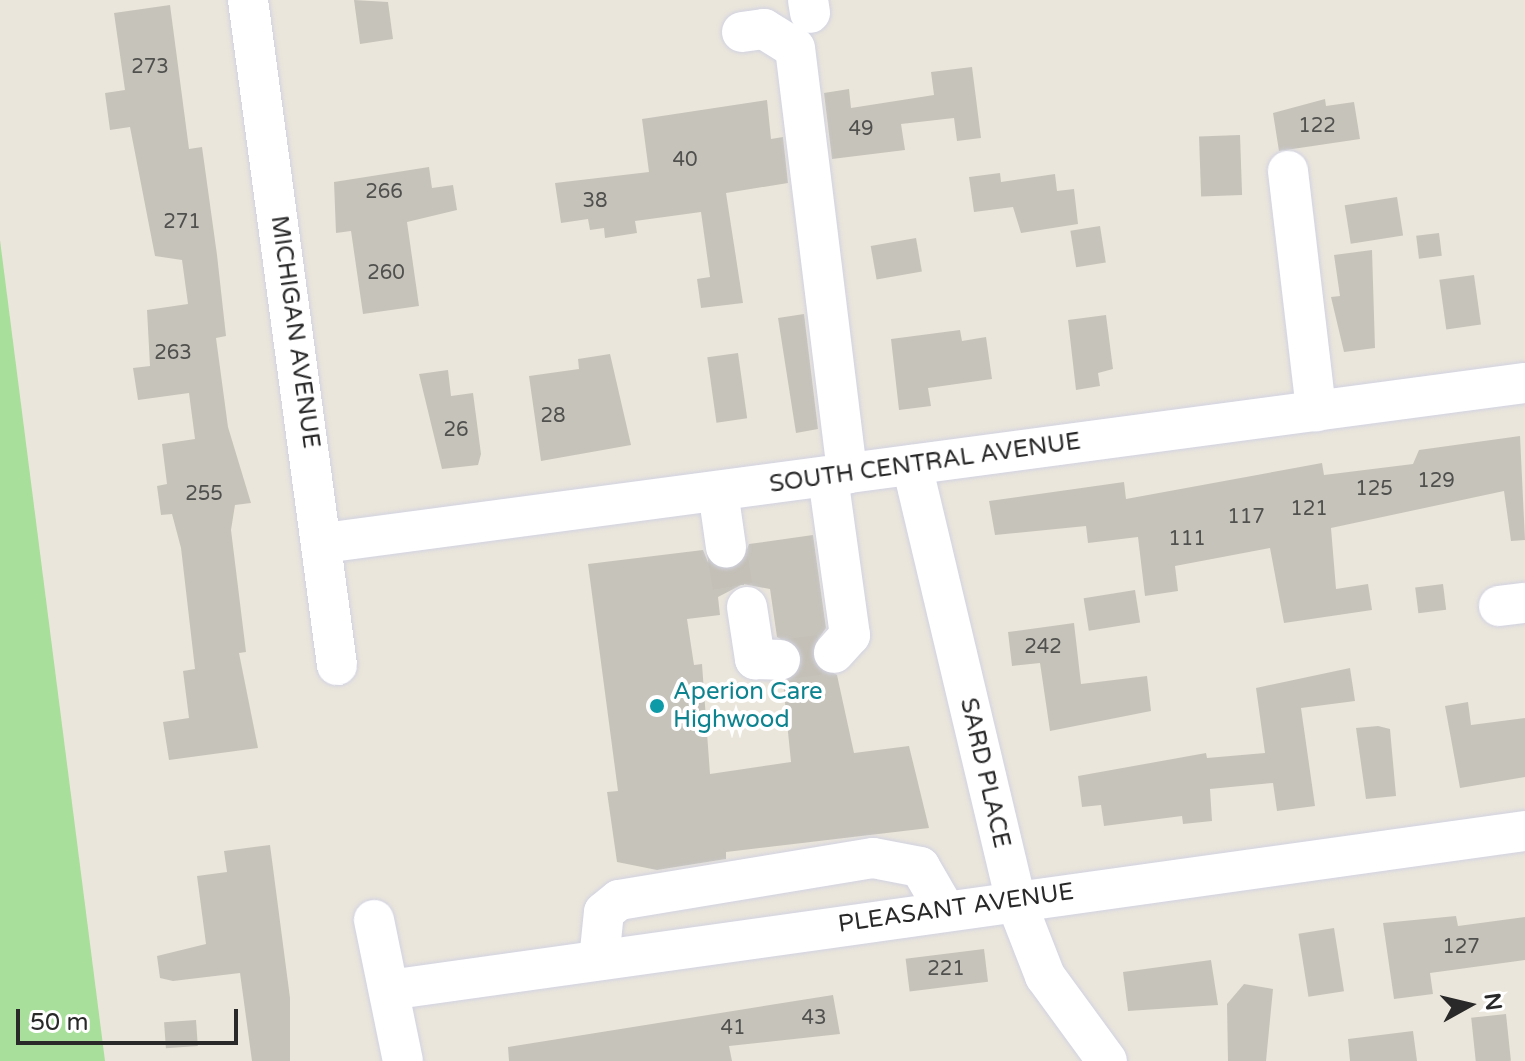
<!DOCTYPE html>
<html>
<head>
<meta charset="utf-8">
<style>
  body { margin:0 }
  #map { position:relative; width:1525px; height:1061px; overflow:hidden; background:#ebe6db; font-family:"Varela Round",sans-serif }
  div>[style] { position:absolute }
  .green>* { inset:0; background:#a8df9a }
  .building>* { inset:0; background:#c6c3bb; transform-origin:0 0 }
  .minor-tunnel>* { height:40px; margin-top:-20px; transform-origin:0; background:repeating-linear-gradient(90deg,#c4c0b7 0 40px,transparent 0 60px) }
  .roads { filter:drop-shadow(0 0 2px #d1d2e1) drop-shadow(0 0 2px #d1d2e1) }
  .minor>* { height:40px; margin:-20px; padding:0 20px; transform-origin:20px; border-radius:20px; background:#fff }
  .dots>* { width:22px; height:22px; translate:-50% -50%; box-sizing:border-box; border:4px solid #fff; border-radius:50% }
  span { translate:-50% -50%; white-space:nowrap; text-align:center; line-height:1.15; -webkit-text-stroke:8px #fff; paint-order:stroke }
  .number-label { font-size:20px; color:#50504e }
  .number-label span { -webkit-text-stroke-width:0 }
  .street-label { font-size:24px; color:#292929 }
  .culture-label { font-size:24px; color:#0d838f }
  .left { translate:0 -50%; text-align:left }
  .north { position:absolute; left:1429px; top:965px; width:80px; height:80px; -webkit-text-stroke:6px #fff; paint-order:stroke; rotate:82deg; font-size:22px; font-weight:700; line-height:32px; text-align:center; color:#292929 }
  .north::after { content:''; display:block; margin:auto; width:28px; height:36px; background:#292929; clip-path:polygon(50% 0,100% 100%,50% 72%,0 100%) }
  .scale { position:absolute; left:16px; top:1009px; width:222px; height:36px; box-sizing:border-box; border:4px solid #292929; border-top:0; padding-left:10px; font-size:24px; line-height:28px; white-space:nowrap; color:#292929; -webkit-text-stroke:6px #fff; paint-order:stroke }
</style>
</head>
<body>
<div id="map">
  <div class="green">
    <i style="clip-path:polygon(0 240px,105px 1061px,0 1061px)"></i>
  </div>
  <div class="building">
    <i style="clip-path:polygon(354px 0,388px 2px,393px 39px,360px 44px)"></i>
    <i style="clip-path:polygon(170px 5px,189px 149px,202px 147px,217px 255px,226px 336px,216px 338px,228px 427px,251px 503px,235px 505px,231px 530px,246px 652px,239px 653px,258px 748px,169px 760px,163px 722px,189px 718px,183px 671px,195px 669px,181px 548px,172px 514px,161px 515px,157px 486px,167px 484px,162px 444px,195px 439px,189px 393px,138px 400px,133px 368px,150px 366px,147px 310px,188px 304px,182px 260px,155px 256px,130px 127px,110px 130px,105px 93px,125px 90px,114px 13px)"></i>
    <i style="clip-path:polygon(972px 67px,981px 138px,957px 141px,954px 118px,901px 124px,905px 150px,832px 159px,824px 93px,849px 89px,851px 108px,934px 95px,931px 72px)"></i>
    <i style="clip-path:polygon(1325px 99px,1326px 106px,1354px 102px,1360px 139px,1279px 151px,1273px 113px)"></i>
    <i style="clip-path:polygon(767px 100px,771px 139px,783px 137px,788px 183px,726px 193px,743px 303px,701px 308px,697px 279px,710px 277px,701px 212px,635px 221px,637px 233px,605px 238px,604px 228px,590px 230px,588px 219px,561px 223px,555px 183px,649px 172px,642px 119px)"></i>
    <i style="left:1240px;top:135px;width:60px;height:41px;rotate:88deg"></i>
    <i style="clip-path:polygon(429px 167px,432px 188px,453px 185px,457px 210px,407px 222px,419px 306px,363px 314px,351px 231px,336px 233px,334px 182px)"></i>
    <i style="clip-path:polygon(1000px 173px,1001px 182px,1055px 174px,1057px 191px,1074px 189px,1078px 224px,1021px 233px,1013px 207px,974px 212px,969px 177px)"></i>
    <i style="left:1397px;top:197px;width:39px;height:53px;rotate:81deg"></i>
    <i style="left:1100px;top:226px;width:37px;height:30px;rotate:81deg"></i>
    <i style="left:1439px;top:233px;width:23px;height:23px;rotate:83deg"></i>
    <i style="left:916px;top:238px;width:34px;height:46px;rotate:80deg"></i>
    <i style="clip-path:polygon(1372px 250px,1375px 348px,1344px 352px,1331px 297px,1340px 296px,1334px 255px)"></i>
    <i style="left:1474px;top:275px;width:50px;height:35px;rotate:82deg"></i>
    <i style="clip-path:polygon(804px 314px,818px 429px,796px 433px,778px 318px)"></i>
    <i style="clip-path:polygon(1106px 315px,1113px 369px,1098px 373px,1100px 386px,1076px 390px,1068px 320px)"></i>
    <i style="clip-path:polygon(960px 330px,962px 341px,986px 337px,992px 379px,928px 388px,931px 406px,899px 410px,891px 339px)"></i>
    <i style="left:738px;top:353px;width:66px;height:31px;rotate:82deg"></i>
    <i style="clip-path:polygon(610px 354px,631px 445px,541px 461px,529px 376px,579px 369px,578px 359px)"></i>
    <i style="clip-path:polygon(448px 370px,451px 396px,473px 393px,481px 454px,478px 465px,442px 469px,419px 374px)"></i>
    <i style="clip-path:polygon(1520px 436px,1525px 540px,1511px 541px,1504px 491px,1331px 528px,1336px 589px,1368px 584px,1372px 610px,1284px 623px,1270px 548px,1175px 566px,1178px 591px,1145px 596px,1138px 537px,1088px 543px,1086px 526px,995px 535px,989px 501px,1124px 482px,1126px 499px,1322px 463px,1324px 475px,1413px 464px,1419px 450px)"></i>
    <i style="clip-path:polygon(evenodd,813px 535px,826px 628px,812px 648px,813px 661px,837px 675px,854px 753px,909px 746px,929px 828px,726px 852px,726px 859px,657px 870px,617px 862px,607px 792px,618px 791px,588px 564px,703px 550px,708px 562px,728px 570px,741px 565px,749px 544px,813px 535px,743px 584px,770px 589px,777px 637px,801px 650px,800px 672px,783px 682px,791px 762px,710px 774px,702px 664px,694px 665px,687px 619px,720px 615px,718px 597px,743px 584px)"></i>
    <i style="left:1443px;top:584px;width:26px;height:28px;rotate:83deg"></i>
    <i style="left:1135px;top:590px;width:33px;height:52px;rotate:81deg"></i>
    <i style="clip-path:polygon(1074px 623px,1081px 684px,1147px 676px,1151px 711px,1050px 731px,1040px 663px,1012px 666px,1008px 632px)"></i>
    <i style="clip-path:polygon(1350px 668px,1355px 701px,1301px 708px,1315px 806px,1277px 811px,1273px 783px,1210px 789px,1212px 821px,1183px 824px,1182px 816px,1104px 826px,1101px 805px,1082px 807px,1078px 776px,1206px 753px,1207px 758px,1265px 753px,1256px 688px)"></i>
    <i style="clip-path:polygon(1468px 702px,1471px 725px,1525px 718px,1525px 777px,1460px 788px,1445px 706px)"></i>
    <i style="clip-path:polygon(1378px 726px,1390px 729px,1396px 796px,1366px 799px,1356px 728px)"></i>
    <i style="clip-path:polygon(270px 845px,290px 998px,290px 1061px,252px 1061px,240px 973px,173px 981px,160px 978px,157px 956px,206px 944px,197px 876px,227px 872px,224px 851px)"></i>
    <i style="clip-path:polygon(1456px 916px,1458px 926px,1525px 917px,1525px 960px,1430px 973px,1433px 994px,1394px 999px,1383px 923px)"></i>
    <i style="left:1334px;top:928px;width:64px;height:36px;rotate:81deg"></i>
    <i style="left:984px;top:949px;width:33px;height:79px;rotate:83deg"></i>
    <i style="clip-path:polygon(1211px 960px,1218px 1005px,1128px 1011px,1123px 972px)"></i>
    <i style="clip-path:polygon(1244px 984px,1273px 989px,1266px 1061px,1228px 1061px,1227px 1004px)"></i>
    <i style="clip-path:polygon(833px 995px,840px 1034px,729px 1046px,732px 1061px,509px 1061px,508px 1047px)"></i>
    <i style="left:1506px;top:1014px;width:47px;height:35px;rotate:84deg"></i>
    <i style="left:196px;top:1020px;width:26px;height:32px;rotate:86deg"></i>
    <i style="clip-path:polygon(1413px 1031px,1417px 1061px,1350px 1061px,1348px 1039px)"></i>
  </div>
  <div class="minor-tunnel">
    <i style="left:726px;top:547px;width:49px;rotate:80.5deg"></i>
    <i style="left:780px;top:660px;width:54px;rotate:-7.4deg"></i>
  </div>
  <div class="roads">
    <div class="minor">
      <i style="left:248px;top:0;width:671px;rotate:82.38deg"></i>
      <i style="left:808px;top:0;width:13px;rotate:81deg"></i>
      <i style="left:742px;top:32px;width:22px;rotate:-8deg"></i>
      <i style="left:764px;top:29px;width:36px;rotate:32deg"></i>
      <i style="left:795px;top:48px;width:429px;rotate:83deg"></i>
      <i style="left:1288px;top:171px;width:242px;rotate:83.3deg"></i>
      <i style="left:912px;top:465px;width:446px;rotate:76.6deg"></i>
      <i style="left:1015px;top:899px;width:83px;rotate:68.7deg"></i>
      <i style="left:1045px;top:976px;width:105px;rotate:53.9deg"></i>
      <i style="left:828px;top:477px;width:160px;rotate:82.1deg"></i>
      <i style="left:850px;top:635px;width:24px;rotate:132deg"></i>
      <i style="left:718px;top:491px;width:57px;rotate:81.9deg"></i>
      <i style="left:324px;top:543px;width:1212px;rotate:-7.59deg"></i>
      <i style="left:1499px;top:606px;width:26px;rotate:-7deg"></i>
      <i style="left:747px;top:607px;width:53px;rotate:81.3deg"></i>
      <i style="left:755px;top:659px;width:25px;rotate:2deg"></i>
      <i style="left:374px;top:920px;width:144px;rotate:78.4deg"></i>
      <i style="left:599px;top:960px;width:48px;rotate:-84.1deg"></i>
      <i style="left:604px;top:912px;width:19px;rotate:-39deg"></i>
      <i style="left:619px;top:900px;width:257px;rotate:-9.4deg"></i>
      <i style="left:873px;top:858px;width:48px;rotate:10.8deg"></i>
      <i style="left:920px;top:867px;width:50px;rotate:59.8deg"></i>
      <i style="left:389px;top:990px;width:1147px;rotate:-7.97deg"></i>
    </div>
  </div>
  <div class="dots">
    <i style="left:657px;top:706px;background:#0f9aa8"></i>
  </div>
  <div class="number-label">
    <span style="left:150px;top:67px">273</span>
    <span style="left:1317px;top:126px">122</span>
    <span style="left:861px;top:129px">49</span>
    <span style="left:685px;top:160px">40</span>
    <span style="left:384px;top:192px">266</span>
    <span style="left:595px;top:201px">38</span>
    <span style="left:182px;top:222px">271</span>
    <span style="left:386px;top:273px">260</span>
    <span style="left:173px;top:353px">263</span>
    <span style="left:553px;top:416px">28</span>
    <span style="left:456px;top:430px">26</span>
    <span style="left:1436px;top:481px">129</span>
    <span style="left:1374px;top:489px">125</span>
    <span style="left:204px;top:494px">255</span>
    <span style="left:1309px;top:509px">121</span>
    <span style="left:1246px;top:517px">117</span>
    <span style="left:1187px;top:539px">111</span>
    <span style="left:1043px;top:647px">242</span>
    <span style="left:1461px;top:947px">127</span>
    <span style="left:946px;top:969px">221</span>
    <span style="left:814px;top:1018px">43</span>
    <span style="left:733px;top:1028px">41</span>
  </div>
  <div class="street-label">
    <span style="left:295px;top:332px;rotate:82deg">MICHIGAN AVENUE</span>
    <span style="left:925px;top:463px;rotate:-8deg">SOUTH CENTRAL AVENUE</span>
    <span style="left:985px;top:773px;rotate:77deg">SARD PLACE</span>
    <span style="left:956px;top:908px;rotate:-8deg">PLEASANT AVENUE</span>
  </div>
  <div class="culture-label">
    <span class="left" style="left:673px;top:706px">Aperion Care<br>Highwood</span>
  </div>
  <div class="north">N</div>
  <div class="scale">50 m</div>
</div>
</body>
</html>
